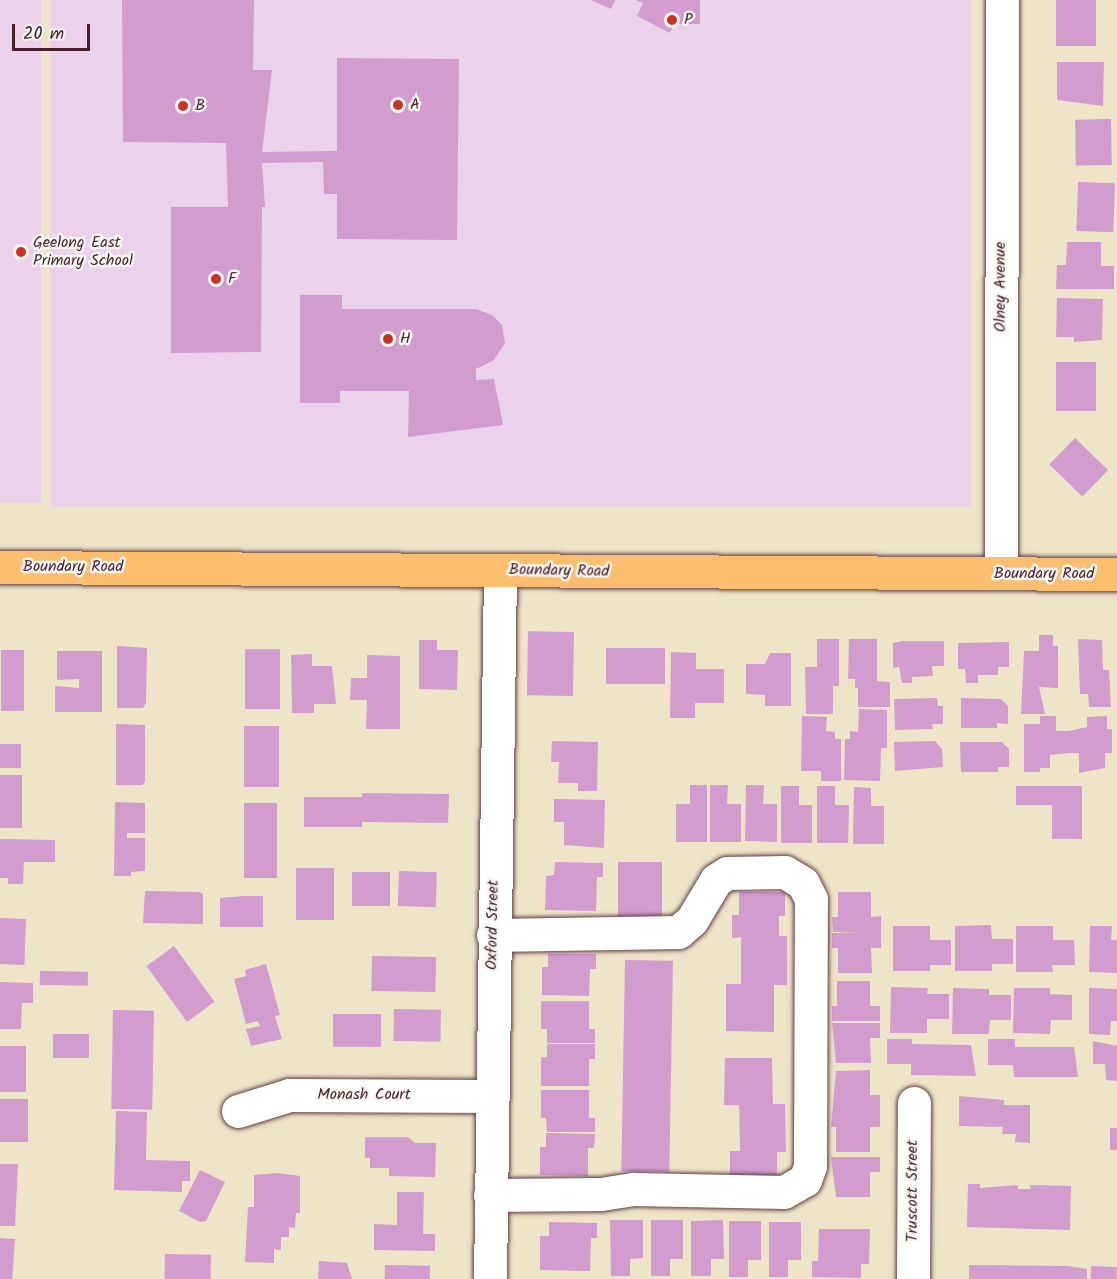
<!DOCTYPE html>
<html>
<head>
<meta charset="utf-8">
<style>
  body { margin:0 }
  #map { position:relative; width:1117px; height:1279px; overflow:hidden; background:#eee4c8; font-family:Kalam,sans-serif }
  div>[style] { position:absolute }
  .built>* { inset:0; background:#ecd1ea; transform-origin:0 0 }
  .building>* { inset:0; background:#d39ccf; transform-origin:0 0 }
  .roads { filter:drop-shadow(0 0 2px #633d43) drop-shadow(0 0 2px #633d43) }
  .minor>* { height:33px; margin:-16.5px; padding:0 16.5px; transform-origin:16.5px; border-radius:16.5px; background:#fff }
  .major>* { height:33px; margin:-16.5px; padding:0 16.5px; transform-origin:16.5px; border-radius:16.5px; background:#fbbd6e }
  .dots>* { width:16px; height:16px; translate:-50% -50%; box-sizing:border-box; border:3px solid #f6f6f2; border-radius:50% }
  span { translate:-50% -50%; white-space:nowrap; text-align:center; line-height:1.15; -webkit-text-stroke:5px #f6f6f2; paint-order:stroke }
  .poi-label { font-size:16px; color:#4a1f2b }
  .left { translate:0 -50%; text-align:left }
  .street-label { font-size:16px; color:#4a1f2b }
  .scale { position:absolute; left:12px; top:24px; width:78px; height:27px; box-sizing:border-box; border:3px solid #4a1f2b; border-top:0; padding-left:8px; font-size:18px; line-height:21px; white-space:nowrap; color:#4a1f2b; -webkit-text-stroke:4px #f6f6f2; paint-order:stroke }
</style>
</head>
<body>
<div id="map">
  <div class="built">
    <i style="left:0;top:0;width:41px;height:503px"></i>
    <i style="left:50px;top:0;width:921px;height:507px"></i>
  </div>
  <div class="building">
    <i style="clip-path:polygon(122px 0,254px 0,253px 70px,272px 70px,262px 152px,337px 151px,337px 58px,459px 59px,457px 240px,337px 239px,337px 194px,324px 194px,323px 162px,262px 163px,265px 207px,262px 207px,261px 352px,171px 353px,171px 207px,228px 207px,226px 143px,123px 142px)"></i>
    <i style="clip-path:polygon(591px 0,615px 0,611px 9px)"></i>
    <i style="clip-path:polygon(636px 0,700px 0,700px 24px,674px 24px,670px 33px,637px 16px,643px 3px)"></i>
    <i style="left:1056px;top:0;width:40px;height:46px"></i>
    <i style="clip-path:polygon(1057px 62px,1104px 62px,1103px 106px,1057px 100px)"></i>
    <i style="left:1111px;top:119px;width:46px;height:36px;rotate:89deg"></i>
    <i style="left:1078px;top:182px;width:37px;height:49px;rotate:2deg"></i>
    <i style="clip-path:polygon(1067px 242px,1101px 242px,1101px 266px,1114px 266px,1114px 289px,1056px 289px,1057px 265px,1066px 265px)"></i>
    <i style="clip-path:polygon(300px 295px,342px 295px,342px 309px,476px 309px,492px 315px,502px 325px,505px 343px,494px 360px,476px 369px,476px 380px,494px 379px,503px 425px,408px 437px,409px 391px,340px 391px,340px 403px,300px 403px)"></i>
    <i style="clip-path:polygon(1057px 298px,1103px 299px,1102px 340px,1074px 342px,1074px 337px,1056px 337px)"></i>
    <i style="left:1056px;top:362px;width:40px;height:49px"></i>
    <i style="left:1075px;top:438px;width:46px;height:37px;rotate:44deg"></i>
    <i style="left:574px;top:632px;width:64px;height:46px;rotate:91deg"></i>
    <i style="clip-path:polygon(1039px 635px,1053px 635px,1053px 646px,1058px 646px,1058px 688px,1039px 687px,1045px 714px,1021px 714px,1024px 651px,1039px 651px)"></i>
    <i style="clip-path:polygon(817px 639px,839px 639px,839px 686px,833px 686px,833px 714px,806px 714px,805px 667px,817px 667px)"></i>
    <i style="clip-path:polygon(849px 639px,877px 639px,877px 681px,890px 682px,890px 707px,858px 707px,858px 688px,855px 688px,855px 679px,848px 679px)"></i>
    <i style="clip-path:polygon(1078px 639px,1102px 640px,1103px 670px,1109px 670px,1111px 707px,1089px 707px,1088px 694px,1080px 694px)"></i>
    <i style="clip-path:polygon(419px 640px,437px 640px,437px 650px,458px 650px,457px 690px,419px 689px)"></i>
    <i style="clip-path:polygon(903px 641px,944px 641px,944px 666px,932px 666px,933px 676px,912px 677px,912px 683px,902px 683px,899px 667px,893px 668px,893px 643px)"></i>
    <i style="clip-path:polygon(1009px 642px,1009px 667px,998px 667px,998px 675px,978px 675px,978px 683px,966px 683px,965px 669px,958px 669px,958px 643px)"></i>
    <i style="clip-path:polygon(117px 646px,147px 648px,146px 703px,143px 708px,117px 708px)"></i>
    <i style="left:606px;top:648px;width:59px;height:36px"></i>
    <i style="left:245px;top:649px;width:35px;height:60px"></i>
    <i style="left:1px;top:650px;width:23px;height:61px"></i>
    <i style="clip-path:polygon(57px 651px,102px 651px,102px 712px,55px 712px,55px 686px,79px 688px,79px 679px,57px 680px)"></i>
    <i style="clip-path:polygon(671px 652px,696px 653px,696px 669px,724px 669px,724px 703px,695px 703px,695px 718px,670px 718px)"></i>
    <i style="clip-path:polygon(770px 653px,791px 653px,791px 706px,765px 706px,765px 695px,746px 694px,746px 664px,765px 664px)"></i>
    <i style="clip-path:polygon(312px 654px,312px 666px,332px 666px,336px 704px,314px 704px,314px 713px,292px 713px,291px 655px)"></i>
    <i style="clip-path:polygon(367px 655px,400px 656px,400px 729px,366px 729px,367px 700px,350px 700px,351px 678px,367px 678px)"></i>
    <i style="clip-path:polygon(937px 698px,938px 706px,943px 706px,943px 724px,932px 724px,933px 729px,895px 730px,894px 699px)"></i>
    <i style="clip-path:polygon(961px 698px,1001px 699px,1008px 706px,1008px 724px,997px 723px,997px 728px,961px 728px)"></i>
    <i style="clip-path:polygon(859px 709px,887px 710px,887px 748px,881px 748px,880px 781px,844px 780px,845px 739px,850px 739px,850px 731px,858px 732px)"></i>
    <i style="clip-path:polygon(802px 716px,827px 717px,826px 731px,835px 732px,835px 739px,841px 739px,841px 781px,821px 781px,821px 771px,801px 771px)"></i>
    <i style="clip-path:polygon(1040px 716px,1056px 716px,1056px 731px,1069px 731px,1087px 727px,1087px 717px,1107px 716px,1107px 729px,1112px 729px,1112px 753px,1105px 753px,1105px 768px,1079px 773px,1079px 753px,1069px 753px,1050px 755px,1050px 768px,1040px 768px,1040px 772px,1024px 772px,1024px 724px,1040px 724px)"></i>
    <i style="clip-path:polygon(116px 724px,145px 725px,145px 782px,142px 785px,116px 785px)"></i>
    <i style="left:244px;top:726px;width:35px;height:61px"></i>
    <i style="clip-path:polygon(552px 741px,598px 742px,597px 791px,578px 791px,578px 783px,558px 783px,559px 762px,551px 762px)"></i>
    <i style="clip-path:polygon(935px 741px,942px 749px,943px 767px,895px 771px,894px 742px)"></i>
    <i style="clip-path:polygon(960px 742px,1002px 742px,1009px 749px,1009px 767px,998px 767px,998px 772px,961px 772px)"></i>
    <i style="left:0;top:744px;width:21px;height:24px"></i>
    <i style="left:0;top:775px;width:22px;height:53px"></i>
    <i style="clip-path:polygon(690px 785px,707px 785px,707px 842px,676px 842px,676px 804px,690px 804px)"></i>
    <i style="clip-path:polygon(710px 785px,728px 785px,727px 804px,741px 804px,741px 842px,710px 842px)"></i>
    <i style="clip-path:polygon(746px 785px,764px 785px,763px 804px,777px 804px,777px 842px,745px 841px)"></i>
    <i style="clip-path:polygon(781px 786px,799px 786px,799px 805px,812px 805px,812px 843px,781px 843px)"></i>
    <i style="clip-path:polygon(817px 786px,835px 786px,835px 805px,849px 805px,848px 843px,817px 843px)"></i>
    <i style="clip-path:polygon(1016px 786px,1082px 786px,1082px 839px,1052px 839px,1052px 805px,1016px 805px)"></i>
    <i style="clip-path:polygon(854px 787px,871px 788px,871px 806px,884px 806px,884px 844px,853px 844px)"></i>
    <i style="clip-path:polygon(362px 793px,449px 794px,448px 823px,362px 822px,362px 827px,304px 827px,304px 797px,362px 797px)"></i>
    <i style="clip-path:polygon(554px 799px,605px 800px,604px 848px,564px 845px,564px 822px,554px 822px)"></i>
    <i style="clip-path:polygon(115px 802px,145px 803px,145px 833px,127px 833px,127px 838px,145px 838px,145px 871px,131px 872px,131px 876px,114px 876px)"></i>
    <i style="left:244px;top:803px;width:33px;height:75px"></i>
    <i style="clip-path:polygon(0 839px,55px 840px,55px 862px,24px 862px,23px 884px,8px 884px,8px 878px,0 878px)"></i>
    <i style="clip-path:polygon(555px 862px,603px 863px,603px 877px,597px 877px,596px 911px,545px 910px,546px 876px,554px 875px)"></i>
    <i style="left:618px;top:862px;width:44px;height:55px"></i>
    <i style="left:296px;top:868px;width:38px;height:52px"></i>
    <i style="left:399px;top:871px;width:38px;height:35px;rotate:2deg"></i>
    <i style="left:352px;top:872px;width:38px;height:34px"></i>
    <i style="clip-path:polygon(145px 891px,199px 892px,203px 894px,203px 924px,143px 923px)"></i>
    <i style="clip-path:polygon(739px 892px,785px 892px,785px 916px,779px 916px,779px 936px,787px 936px,787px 985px,774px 985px,774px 1032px,726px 1031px,726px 984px,741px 984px,741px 937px,732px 938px,732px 915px,739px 915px)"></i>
    <i style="clip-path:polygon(838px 892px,871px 892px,871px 917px,881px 916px,881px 948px,871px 948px,872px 973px,838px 973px,838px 948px,832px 948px,832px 933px,863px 933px,833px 932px,832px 917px,838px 917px)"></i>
    <i style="clip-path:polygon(244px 896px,263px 896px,263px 927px,220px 927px,220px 898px)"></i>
    <i style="left:0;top:918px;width:26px;height:46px;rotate:2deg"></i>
    <i style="clip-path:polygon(991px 925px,992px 939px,1013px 939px,1013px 964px,992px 964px,992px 971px,955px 971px,955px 926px)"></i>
    <i style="clip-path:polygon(893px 926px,930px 926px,930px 940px,951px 940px,951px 965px,930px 965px,930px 971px,893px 971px)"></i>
    <i style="clip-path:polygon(1016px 926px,1053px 926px,1053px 940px,1074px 940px,1075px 965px,1052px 965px,1053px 972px,1016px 972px)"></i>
    <i style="clip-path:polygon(1090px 926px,1112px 926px,1111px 940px,1117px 940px,1117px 973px,1089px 972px)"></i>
    <i style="left:174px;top:946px;width:69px;height:34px;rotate:54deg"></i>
    <i style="clip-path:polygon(548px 954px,596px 954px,596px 969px,590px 969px,589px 996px,542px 995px,542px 967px,548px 967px)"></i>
    <i style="left:372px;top:956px;width:64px;height:35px;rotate:1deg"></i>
    <i style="left:625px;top:960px;width:48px;height:211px;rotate:1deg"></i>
    <i style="clip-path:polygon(266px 964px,280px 1015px,275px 1016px,282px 1039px,251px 1046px,246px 1029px,260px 1026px,258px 1021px,246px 1024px,234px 979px,246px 976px,245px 970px)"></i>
    <i style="left:40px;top:971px;width:48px;height:14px;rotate:1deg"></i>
    <i style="clip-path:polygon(837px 981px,870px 981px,870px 1006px,880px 1006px,880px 1021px,832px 1021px,832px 1006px,837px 1006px)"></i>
    <i style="clip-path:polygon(0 982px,33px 983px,33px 1003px,22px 1003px,21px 1029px,0 1029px)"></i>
    <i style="clip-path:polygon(891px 987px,928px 988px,927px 994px,949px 994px,949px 1019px,927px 1019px,927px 1033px,890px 1033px)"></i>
    <i style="clip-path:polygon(953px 988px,989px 989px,989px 995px,1011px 995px,1011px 1020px,990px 1020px,989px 1034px,952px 1034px)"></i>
    <i style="clip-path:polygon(1014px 988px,1050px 988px,1050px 994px,1072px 995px,1072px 1020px,1051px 1020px,1050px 1034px,1013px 1033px)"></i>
    <i style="clip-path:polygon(1089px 988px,1117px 989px,1117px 1021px,1111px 1021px,1110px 1035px,1089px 1034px)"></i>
    <i style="clip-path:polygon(541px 1001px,589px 1001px,589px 1029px,595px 1029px,595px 1043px,547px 1043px,547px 1029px,541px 1029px)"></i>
    <i style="left:394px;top:1009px;width:47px;height:32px;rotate:1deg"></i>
    <i style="left:113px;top:1010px;width:41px;height:99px;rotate:1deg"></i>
    <i style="left:333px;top:1014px;width:48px;height:33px"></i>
    <i style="clip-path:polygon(832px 1023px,880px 1023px,880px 1038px,870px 1038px,871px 1063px,836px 1063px)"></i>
    <i style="left:53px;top:1034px;width:36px;height:24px"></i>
    <i style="clip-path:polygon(887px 1039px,912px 1039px,912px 1044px,971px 1045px,976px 1076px,911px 1075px,911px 1064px,887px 1064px)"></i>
    <i style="clip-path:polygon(988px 1039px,1015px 1039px,1015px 1047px,1074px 1047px,1078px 1077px,1014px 1077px,1013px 1065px,988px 1065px)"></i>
    <i style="clip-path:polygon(1093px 1041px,1117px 1046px,1117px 1081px,1106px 1080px,1105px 1064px,1093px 1064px)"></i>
    <i style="clip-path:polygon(547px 1044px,595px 1044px,595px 1059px,589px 1059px,589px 1086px,541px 1086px,541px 1057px,547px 1057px)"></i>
    <i style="left:0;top:1046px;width:26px;height:46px"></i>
    <i style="clip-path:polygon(725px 1058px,772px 1058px,773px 1104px,785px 1104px,786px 1152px,777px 1152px,777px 1176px,730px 1176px,730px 1151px,740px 1151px,739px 1105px,724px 1105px)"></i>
    <i style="clip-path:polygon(870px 1070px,870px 1095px,880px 1095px,880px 1127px,870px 1127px,870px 1152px,836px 1152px,836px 1127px,831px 1127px,836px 1071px)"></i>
    <i style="clip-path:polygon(541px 1090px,589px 1090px,589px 1118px,595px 1118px,595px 1132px,547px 1132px,546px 1118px,541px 1118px)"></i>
    <i style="clip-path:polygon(959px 1096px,1004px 1100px,1004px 1105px,1030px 1105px,1030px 1143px,1015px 1142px,1016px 1134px,1002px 1134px,1003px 1127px,959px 1126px)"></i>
    <i style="left:0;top:1099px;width:28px;height:43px"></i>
    <i style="clip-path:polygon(116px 1111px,147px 1112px,146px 1160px,190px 1161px,190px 1181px,182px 1181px,182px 1192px,114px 1190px)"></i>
    <i style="left:1110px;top:1128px;width:7px;height:22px"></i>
    <i style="clip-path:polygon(546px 1133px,595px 1134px,594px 1148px,588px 1148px,588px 1176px,540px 1175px,540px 1147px,546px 1147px)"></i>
    <i style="clip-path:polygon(365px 1137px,408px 1137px,415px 1143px,436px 1143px,435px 1177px,389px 1176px,389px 1168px,370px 1168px,370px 1158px,365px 1158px)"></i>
    <i style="clip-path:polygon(831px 1157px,880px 1157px,880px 1172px,870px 1172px,870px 1197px,836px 1197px)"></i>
    <i style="clip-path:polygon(0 1164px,18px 1164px,15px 1226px,0 1226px)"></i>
    <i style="clip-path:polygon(200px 1170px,225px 1182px,206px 1221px,200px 1222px,179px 1211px)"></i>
    <i style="clip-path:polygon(278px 1173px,300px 1176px,300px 1213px,296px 1213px,295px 1228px,289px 1227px,289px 1237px,281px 1237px,281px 1250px,274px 1249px,274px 1263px,245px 1262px,248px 1207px,254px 1207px,254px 1175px)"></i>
    <i style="clip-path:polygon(968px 1184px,980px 1184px,980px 1188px,1018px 1185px,1018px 1189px,1031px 1189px,1030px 1185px,1071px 1186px,1070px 1230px,967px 1227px)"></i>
    <i style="clip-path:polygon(397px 1192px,424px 1192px,423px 1234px,435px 1234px,435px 1251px,374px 1250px,374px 1224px,397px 1225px)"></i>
    <i style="clip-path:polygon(610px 1220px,643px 1220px,643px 1258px,630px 1259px,630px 1276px,611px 1276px)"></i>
    <i style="clip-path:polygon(651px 1220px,683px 1220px,683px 1259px,670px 1259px,670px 1276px,651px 1276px)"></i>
    <i style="clip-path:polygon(723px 1220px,724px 1259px,711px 1259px,711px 1276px,691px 1276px,691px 1221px)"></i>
    <i style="clip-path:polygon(729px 1221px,761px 1221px,761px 1260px,748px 1260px,748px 1277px,729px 1277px)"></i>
    <i style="clip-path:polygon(549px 1222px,597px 1223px,597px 1238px,591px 1238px,590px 1271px,540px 1270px,540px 1236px,549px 1236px)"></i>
    <i style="clip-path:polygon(769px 1222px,801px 1222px,801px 1260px,788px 1260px,788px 1277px,769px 1277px)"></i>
    <i style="clip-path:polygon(819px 1229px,870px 1229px,869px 1264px,861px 1264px,861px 1278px,812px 1277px,812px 1261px,818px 1261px)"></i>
    <i style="left:0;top:1238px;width:15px;height:41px;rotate:4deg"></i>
    <i style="left:165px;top:1254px;width:46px;height:25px;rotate:1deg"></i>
    <i style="clip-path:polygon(319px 1261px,347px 1263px,352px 1279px,318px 1279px)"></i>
    <i style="left:385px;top:1265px;width:45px;height:14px;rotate:1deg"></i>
    <i style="clip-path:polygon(969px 1265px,1068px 1266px,1087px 1269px,1087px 1279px,969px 1279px)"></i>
    <i style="left:1091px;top:1266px;width:26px;height:13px;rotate:2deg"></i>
  </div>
  <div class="roads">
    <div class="minor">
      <i style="left:1001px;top:573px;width:573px;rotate:-89.9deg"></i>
      <i style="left:238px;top:1111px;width:53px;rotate:-17.4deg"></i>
      <i style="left:289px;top:1095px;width:202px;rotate:0.3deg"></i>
      <i style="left:490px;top:1195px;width:111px;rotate:-0.5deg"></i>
      <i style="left:601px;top:1194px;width:33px;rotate:-9deg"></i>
      <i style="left:634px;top:1189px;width:150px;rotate:1.1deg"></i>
      <i style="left:784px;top:1192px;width:24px;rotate:-30deg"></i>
      <i style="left:805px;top:1180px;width:15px;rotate:-70deg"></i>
      <i style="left:810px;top:1166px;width:267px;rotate:-89.8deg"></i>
      <i style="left:811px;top:899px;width:18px;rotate:-117deg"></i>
      <i style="left:803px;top:883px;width:21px;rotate:-149deg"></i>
      <i style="left:785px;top:872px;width:58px;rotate:179deg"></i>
      <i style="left:727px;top:873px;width:13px;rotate:148deg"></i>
      <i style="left:716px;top:880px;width:47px;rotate:121deg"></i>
      <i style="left:692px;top:920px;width:18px;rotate:139deg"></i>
      <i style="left:678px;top:932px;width:185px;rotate:179.1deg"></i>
      <i style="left:490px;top:1279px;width:709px;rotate:-89.19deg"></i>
      <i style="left:913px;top:1279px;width:176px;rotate:-89.7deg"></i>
    </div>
    <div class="major">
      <i style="left:0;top:567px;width:1117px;rotate:0.36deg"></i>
    </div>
  </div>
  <div class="dots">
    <i style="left:672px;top:20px;background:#c8321e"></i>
    <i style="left:398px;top:105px;background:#c8321e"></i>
    <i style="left:183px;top:106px;background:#c8321e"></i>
    <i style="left:21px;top:252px;background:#c8321e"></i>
    <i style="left:216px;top:279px;background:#c8321e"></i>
    <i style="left:388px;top:339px;background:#c8321e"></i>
  </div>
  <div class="poi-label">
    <span class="left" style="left:684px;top:20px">P</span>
    <span class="left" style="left:410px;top:105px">A</span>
    <span class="left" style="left:195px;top:106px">B</span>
    <span class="left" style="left:33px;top:252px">Geelong East<br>Primary School</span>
    <span class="left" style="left:228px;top:279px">F</span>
    <span class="left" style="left:400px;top:339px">H</span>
  </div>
  <div class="street-label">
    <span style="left:1001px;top:287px;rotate:-90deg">Olney Avenue</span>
    <span style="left:73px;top:567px">Boundary Road</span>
    <span style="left:559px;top:571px;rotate:1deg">Boundary Road</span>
    <span style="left:1044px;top:574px">Boundary Road</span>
    <span style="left:493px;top:925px;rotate:-89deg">Oxford Street</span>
    <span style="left:364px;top:1095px">Monash Court</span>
    <span style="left:913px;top:1191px;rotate:-90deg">Truscott Street</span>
  </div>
  <div class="scale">20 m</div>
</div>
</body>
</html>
